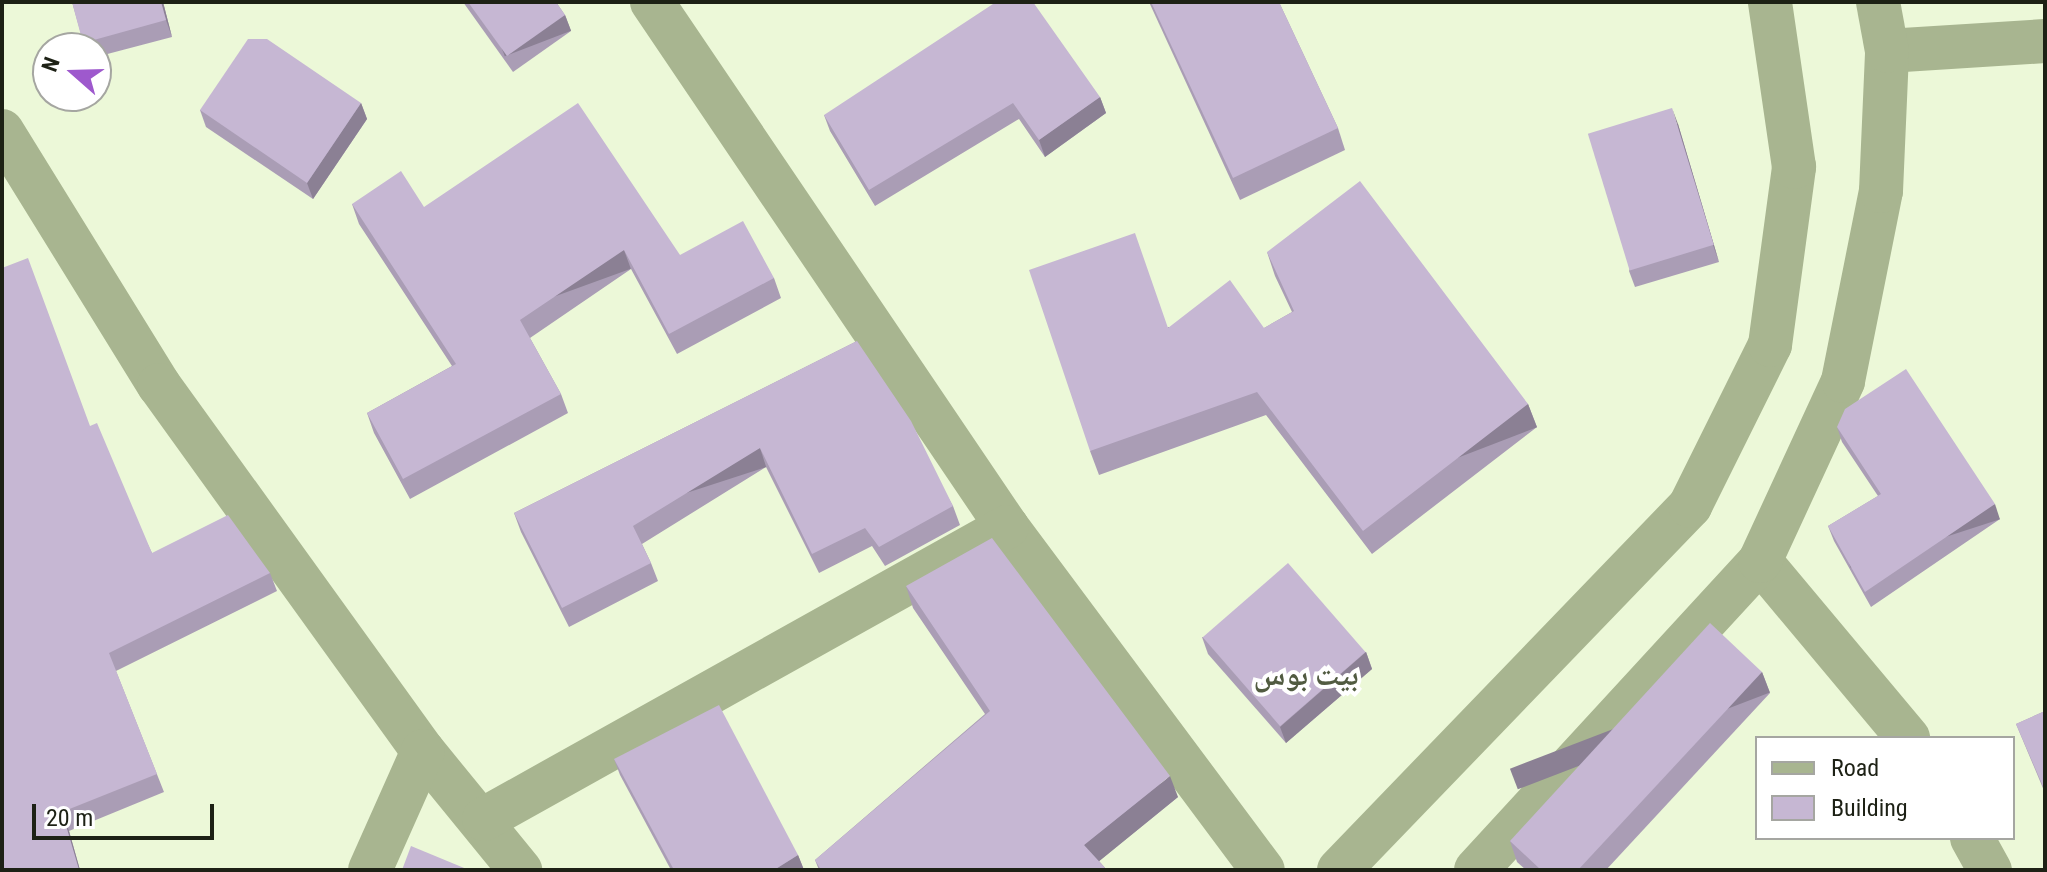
<!DOCTYPE html>
<html>
<head>
<meta charset="utf-8">
<style>
  body { margin:0 }
  #map { position:relative; width:2047px; height:872px; overflow:hidden; background:#ecf8d8; font-family:"Roboto Condensed","Noto Naskh Arabic",sans-serif }
  div>[style] { position:absolute }
  .minor>* { height:44px; margin:-22px; padding:0 22px; transform-origin:22px; border-radius:22px; background:#a8b590 }
  .wall>* { inset:0; background:#aa9db5 }
  .shaded-wall>* { inset:0; background:#8b8094; transform-origin:0 0 }
  .building>* { inset:0; background:#c6b7d3; transform-origin:0 0 }
  span { translate:-50% -50%; white-space:nowrap; text-align:center; line-height:1.15; -webkit-text-stroke:8px #fff; paint-order:stroke }
  .district-label { font-size:30px; color:#515b41; font-weight:700 }
  .frame { position:absolute; inset:0; border:4px solid #1d2115; pointer-events:none }
  .legend { position:absolute; left:1755px; top:736px; width:260px; height:104px; box-sizing:border-box; background:#fff; border:2px solid #a5a6a1; margin:0; padding:10px 14px; list-style:none; font-size:24px; color:#1d2115 }
  .legend li { display:flex; align-items:center; gap:16px; height:40px }
  .legend b { width:40px; border:2px solid #a5a6a1 }
  .north { position:absolute; left:32px; top:32px; width:80px; height:80px; box-sizing:border-box; background:#fff; border:2px solid #a5a6a1; border-radius:50%; rotate:290deg; font-size:22px; font-weight:700; line-height:32px; text-align:center; color:#1d2115 }
  .north::after { content:''; display:block; margin:auto; width:28px; height:36px; background:#9e59cd; clip-path:polygon(50% 0,100% 100%,50% 72%,0 100%) }
  .scale { position:absolute; left:32px; top:804px; width:182px; height:36px; box-sizing:border-box; border:4px solid #1d2115; border-top:0; padding-left:10px; font-size:24px; line-height:28px; white-space:nowrap; color:#1d2115; -webkit-text-stroke:6px #fff; paint-order:stroke }
</style>
</head>
<body>
<div id="map">
  <div class="minor">
    <i style="left:652px;top:2px;width:634px;rotate:55.93deg"></i>
    <i style="left:1007px;top:527px;width:428px;rotate:53.3deg"></i>
    <i style="left:1887px;top:51px;width:158px;rotate:-3.6deg"></i>
    <i style="left:2px;top:131px;width:299px;rotate:58.3deg"></i>
    <i style="left:159px;top:385px;width:451px;rotate:54.2deg"></i>
    <i style="left:423px;top:751px;width:154px;rotate:50.8deg"></i>
    <i style="left:1760px;top:561px;width:231px;rotate:50.1deg"></i>
    <i style="left:484px;top:819px;width:599px;rotate:-29.18deg"></i>
    <i style="left:1972px;top:838px;width:37px;rotate:61deg"></i>
    <i style="left:370px;top:870px;width:130px;rotate:-66deg"></i>
    <i style="left:1339px;top:870px;width:506px;rotate:-46.04deg"></i>
    <i style="left:1690px;top:506px;width:180px;rotate:-63.6deg"></i>
    <i style="left:1770px;top:345px;width:180px;rotate:-82.3deg"></i>
    <i style="left:1794px;top:167px;width:167px;rotate:-98.3deg"></i>
    <i style="left:1476px;top:870px;width:420px;rotate:-47.4deg"></i>
    <i style="left:1760px;top:561px;width:198px;rotate:-65.2deg"></i>
    <i style="left:1843px;top:381px;width:194px;rotate:-78.7deg"></i>
    <i style="left:1881px;top:191px;width:140px;rotate:-87.5deg"></i>
    <i style="left:1887px;top:51px;width:50px;rotate:-100.4deg"></i>
  </div>
  <div class="wall">
    <i style="clip-path:polygon(72px 2px,163px 2px,172px 37px,96px 57px,96px 48px,85px 48px)"></i>
    <i style="clip-path:polygon(463px 2px,556px 2px,565px 15px,571px 31px,513px 72px)"></i>
    <i style="clip-path:polygon(1149px 2px,1279px 2px,1338px 128px,1345px 150px,1240px 200px)"></i>
    <i style="clip-path:polygon(1100px 97px,1106px 113px,1045px 157px,1019px 119px,875px 206px,830px 131px,824px 115px)"></i>
    <i style="clip-path:polygon(361px 103px,367px 119px,313px 199px,206px 127px,200px 110px)"></i>
    <i style="clip-path:polygon(1678px 124px,1719px 262px,1635px 287px,1629px 271px)"></i>
    <i style="clip-path:polygon(352px 204px,424px 207px,680px 255px,774px 278px,781px 298px,677px 354px,631px 269px,530px 338px,561px 394px,568px 413px,410px 499px,374px 433px,367px 413px,452px 366px,359px 224px)"></i>
    <i style="clip-path:polygon(1267px 252px,1528px 404px,1537px 427px,1372px 554px,1266px 415px,1099px 475px,1090px 451px,1168px 327px,1264px 328px,1292px 312px,1275px 276px)"></i>
    <i style="clip-path:polygon(857px 341px,953px 506px,960px 525px,885px 566px,872px 546px,819px 573px,766px 467px,642px 544px,651px 563px,658px 581px,569px 627px,521px 532px,514px 513px)"></i>
    <i style="clip-path:polygon(90px 426px,152px 553px,270px 573px,277px 591px,116px 671px,164px 792px,69px 831px,80px 870px,2px 870px)"></i>
    <i style="clip-path:polygon(1837px 427px,2000px 519px,1871px 607px,1834px 541px,1828px 526px,1878px 496px,1842px 442px)"></i>
    <i style="clip-path:polygon(906px 586px,1178px 797px,1099px 861px,1107px 870px,819px 870px,815px 860px,985px 714px,913px 608px)"></i>
    <i style="clip-path:polygon(1202px 637px,1366px 652px,1372px 669px,1286px 743px,1208px 654px)"></i>
    <i style="clip-path:polygon(1762px 672px,1770px 693px,1606px 870px,1526px 870px,1517px 862px,1510px 841px)"></i>
    <i style="clip-path:polygon(2045px 711px,2045px 793px,2016px 724px)"></i>
    <i style="clip-path:polygon(614px 759px,798px 855px,804px 870px,671px 870px,620px 775px)"></i>
  </div>
  <div class="shaded-wall">
    <i style="clip-path:polygon(161px 2px,163px 2px,172px 37px,166px 20px)"></i>
    <i style="left:565px;top:15px;width:17px;height:71px;rotate:69deg"></i>
    <i style="clip-path:polygon(1100px 97px,1106px 113px,1045px 157px,1039px 140px)"></i>
    <i style="clip-path:polygon(361px 103px,367px 119px,313px 199px,307px 183px)"></i>
    <i style="clip-path:polygon(1672px 108px,1678px 124px,1719px 262px,1713px 245px)"></i>
    <i style="left:624px;top:250px;width:20px;height:125px;rotate:70deg"></i>
    <i style="left:1528px;top:404px;width:25px;height:208px;rotate:69deg"></i>
    <i style="left:760px;top:448px;width:20px;height:149px;rotate:72deg"></i>
    <i style="left:1995px;top:504px;width:16px;height:157px;rotate:72deg"></i>
    <i style="clip-path:polygon(1366px 652px,1372px 669px,1286px 743px,1280px 727px)"></i>
    <i style="left:1762px;top:672px;width:22px;height:270px;rotate:69deg"></i>
    <i style="clip-path:polygon(1170px 776px,1178px 797px,1092px 867px,1084px 845px)"></i>
    <i style="clip-path:polygon(62px 812px,69px 831px,80px 870px,79px 870px)"></i>
    <i style="clip-path:polygon(798px 855px,804px 870px,774px 870px)"></i>
  </div>
  <div class="building">
    <i style="clip-path:polygon(72px 2px,161px 2px,166px 20px,83px 43px)"></i>
    <i style="clip-path:polygon(468px 2px,556px 2px,565px 15px,507px 56px)"></i>
    <i style="clip-path:polygon(996px 2px,1033px 2px,1100px 97px,1039px 140px,1013px 103px,869px 190px,824px 115px)"></i>
    <i style="clip-path:polygon(1151px 2px,1279px 2px,1338px 128px,1233px 178px)"></i>
    <i style="clip-path:polygon(248px 39px,267px 39px,361px 103px,307px 183px,200px 110px)"></i>
    <i style="clip-path:polygon(578px 103px,680px 255px,743px 221px,774px 278px,669px 334px,624px 250px,520px 320px,561px 394px,403px 479px,367px 413px,456px 364px,352px 204px,401px 171px,424px 207px)"></i>
    <i style="left:1672px;top:108px;width:143px;height:88px;rotate:73deg"></i>
    <i style="clip-path:polygon(1360px 181px,1528px 404px,1363px 531px,1257px 392px,1090px 451px,1029px 270px,1135px 233px,1168px 328px,1230px 280px,1264px 328px,1294px 311px,1267px 252px)"></i>
    <i style="clip-path:polygon(28px 258px,90px 426px,97px 423px,152px 553px,228px 515px,270px 573px,109px 653px,157px 774px,62px 812px,79px 870px,2px 870px,2px 268px)"></i>
    <i style="clip-path:polygon(857px 341px,911px 421px,953px 506px,879px 547px,865px 528px,812px 554px,760px 448px,633px 526px,651px 563px,562px 608px,514px 513px)"></i>
    <i style="clip-path:polygon(1906px 369px,1995px 504px,1865px 592px,1828px 526px,1881px 494px,1837px 427px,1845px 409px)"></i>
    <i style="clip-path:polygon(992px 538px,1170px 776px,1084px 845px,1107px 870px,821px 870px,815px 860px,990px 711px,906px 586px)"></i>
    <i style="left:1288px;top:563px;width:118px;height:113px;rotate:49deg"></i>
    <i style="clip-path:polygon(1710px 623px,1762px 672px,1578px 870px,1541px 870px,1510px 841px)"></i>
    <i style="clip-path:polygon(719px 705px,798px 855px,774px 870px,674px 870px,614px 759px)"></i>
    <i style="clip-path:polygon(2045px 711px,2045px 791px,2016px 724px)"></i>
    <i style="clip-path:polygon(411px 846px,469px 870px,402px 870px)"></i>
  </div>
  <div class="district-label">
    <span style="left:1306px;top:675px">بيت بوس</span>
  </div>
  <div class="frame"></div>
  <ul class="legend">
  <li><b style="height:10px;background:#a8b590"></b>Road</li>
  <li><b style="height:22px;background:#c6b7d3"></b>Building</li>
  </ul>
  <div class="north">N</div>
  <div class="scale">20 m</div>
</div>
</body>
</html>
